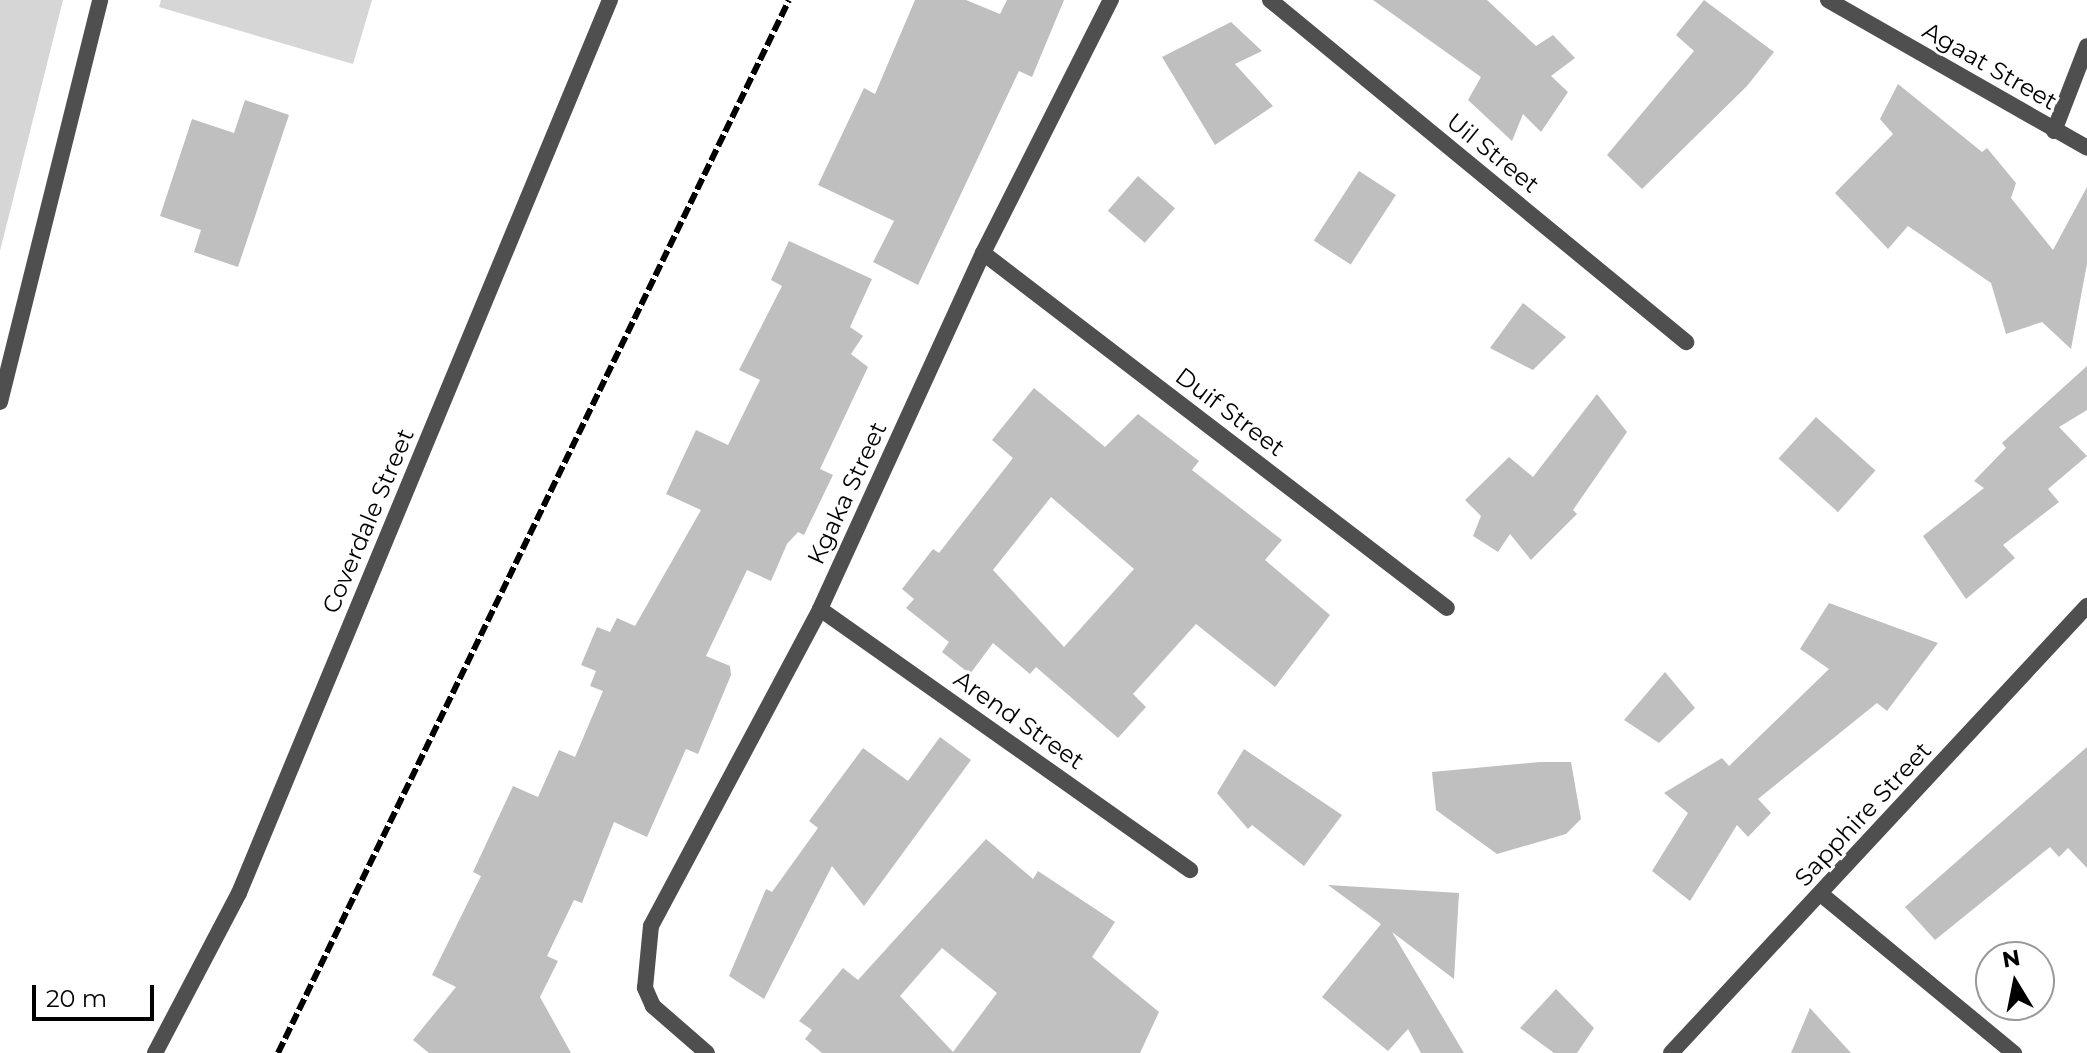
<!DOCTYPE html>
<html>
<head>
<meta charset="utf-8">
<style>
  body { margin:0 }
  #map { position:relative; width:2087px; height:1053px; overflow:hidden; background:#fff; font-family:Montserrat,sans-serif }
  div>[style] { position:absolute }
  .green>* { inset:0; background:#d6d6d6 }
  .building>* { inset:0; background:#bfbfbf; transform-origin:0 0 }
  .street>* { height:16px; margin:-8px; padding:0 8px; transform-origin:8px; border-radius:8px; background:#4f4f4f }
  .rail>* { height:6px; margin-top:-3px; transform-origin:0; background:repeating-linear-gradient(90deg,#000 0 12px,transparent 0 16px) }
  span { translate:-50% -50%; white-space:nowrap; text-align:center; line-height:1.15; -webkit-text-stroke:6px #fff; paint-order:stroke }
  .street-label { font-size:24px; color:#000 }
  .north { position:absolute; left:1975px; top:941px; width:80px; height:80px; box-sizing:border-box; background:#fff; border:2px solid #999; border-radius:50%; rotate:350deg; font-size:22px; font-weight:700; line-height:32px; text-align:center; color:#000 }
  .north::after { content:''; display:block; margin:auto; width:28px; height:36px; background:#000; clip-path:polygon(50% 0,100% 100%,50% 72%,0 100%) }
  .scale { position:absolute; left:32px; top:985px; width:122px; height:36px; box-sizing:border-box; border:4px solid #000; border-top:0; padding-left:10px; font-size:24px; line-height:28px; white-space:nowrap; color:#000; -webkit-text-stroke:6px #fff; paint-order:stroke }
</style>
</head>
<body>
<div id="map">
  <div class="green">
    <i style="clip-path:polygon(0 0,63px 0,0 251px)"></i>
    <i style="clip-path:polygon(161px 0,372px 0,353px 64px,159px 7px)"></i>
  </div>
  <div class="building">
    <i style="clip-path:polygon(915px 0,966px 0,1000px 14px,1007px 0,1064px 0,1032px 77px,1019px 71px,918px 285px,873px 262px,894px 221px,818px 185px,864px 88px,875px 94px)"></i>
    <i style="clip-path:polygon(1373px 0,1487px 0,1536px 46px,1553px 35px,1575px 58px,1551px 76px,1568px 92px,1541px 132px,1523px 114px,1512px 141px,1468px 100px,1481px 77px)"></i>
    <i style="clip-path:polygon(1704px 0,1774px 52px,1747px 86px,1642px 189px,1607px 155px,1694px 51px,1676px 35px)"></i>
    <i style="clip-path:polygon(1231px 22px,1262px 51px,1235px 64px,1273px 106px,1215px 145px,1162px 57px)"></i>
    <i style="clip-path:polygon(1898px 84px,1982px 152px,1987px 148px,2016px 183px,2011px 198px,2053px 250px,2087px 187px,2087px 264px,2071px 349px,2042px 322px,2006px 334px,1991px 283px,1908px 226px,1888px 249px,1835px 193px,1893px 134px,1880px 119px)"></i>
    <i style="clip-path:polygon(245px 100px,289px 115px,238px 267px,194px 252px,201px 230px,160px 216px,192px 119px,234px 133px)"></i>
    <i style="left:1359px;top:171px;width:44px;height:83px;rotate:33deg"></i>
    <i style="left:1138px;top:176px;width:49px;height:46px;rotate:41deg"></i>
    <i style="clip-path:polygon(789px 241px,872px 279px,850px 327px,863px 336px,851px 354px,868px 367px,820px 469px,833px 475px,804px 535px,798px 532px,787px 544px,771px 581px,747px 570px,706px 656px,730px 666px,731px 675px,698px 754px,686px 749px,647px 837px,614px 822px,582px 903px,574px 900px,547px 956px,558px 961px,540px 997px,571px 1053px,429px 1053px,413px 1040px,456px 987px,432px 975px,481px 876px,473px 872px,513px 786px,538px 797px,559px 750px,575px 757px,603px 691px,590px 686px,596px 671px,581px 665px,597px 627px,610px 632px,617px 618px,635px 626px,701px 510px,666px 494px,696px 430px,728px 445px,760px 380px,739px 370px,782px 286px,771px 280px)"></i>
    <i style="clip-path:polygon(1523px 303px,1566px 337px,1533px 370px,1490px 348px)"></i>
    <i style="clip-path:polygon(2087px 366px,2087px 410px,2059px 427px,2087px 456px,2048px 489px,2059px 502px,2003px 545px,2015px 558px,1966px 599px,1923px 536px,1984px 488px,1974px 481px,2006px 448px,2002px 443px)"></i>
    <i style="clip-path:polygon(evenodd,1034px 388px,1105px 447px,1138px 414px,1199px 461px,1192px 470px,1282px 540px,1265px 560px,1330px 615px,1275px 687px,1196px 624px,1133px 694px,1146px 707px,1118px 738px,1036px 667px,1030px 674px,993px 643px,970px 674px,942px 652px,949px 642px,906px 608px,914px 599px,902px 589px,933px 549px,939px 553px,1013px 458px,992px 440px,1034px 388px,1051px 497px,1134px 569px,1064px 647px,993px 570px,1051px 497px)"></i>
    <i style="clip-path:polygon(1597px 394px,1627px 432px,1573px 510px,1577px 514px,1531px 560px,1510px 534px,1498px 552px,1473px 536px,1481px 516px,1465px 500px,1509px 457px,1533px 477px)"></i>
    <i style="left:1816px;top:417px;width:80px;height:56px;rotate:42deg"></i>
    <i style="clip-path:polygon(1829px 603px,1938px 643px,1887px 711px,1877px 703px,1758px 799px,1771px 813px,1748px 837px,1737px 825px,1690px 901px,1652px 871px,1688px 813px,1664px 793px,1722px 758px,1729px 766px,1829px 669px,1800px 649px)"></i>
    <i style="clip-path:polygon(1665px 672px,1695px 708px,1659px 743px,1624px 720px)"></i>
    <i style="clip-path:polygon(940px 737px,971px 760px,864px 906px,832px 866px,764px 999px,729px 976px,766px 889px,772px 892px,818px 828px,809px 821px,863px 748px,908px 781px)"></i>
    <i style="clip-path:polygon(2087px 747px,2087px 868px,2068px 848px,2059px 857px,2050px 847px,1935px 940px,1905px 907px)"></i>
    <i style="clip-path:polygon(1244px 749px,1342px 815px,1304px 866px,1252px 825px,1248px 829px,1217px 793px)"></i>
    <i style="clip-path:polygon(1540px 762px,1571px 762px,1581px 819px,1566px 834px,1497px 854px,1436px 810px,1432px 772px)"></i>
    <i style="clip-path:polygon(evenodd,986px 839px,1033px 879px,1038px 871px,1115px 922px,1092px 957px,1159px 1012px,1140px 1053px,822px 1053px,805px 1039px,812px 1030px,799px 1021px,843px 968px,858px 980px,986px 839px,942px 948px,997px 993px,953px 1052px,900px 996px,942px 948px)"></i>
    <i style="clip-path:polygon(1328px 885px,1459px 893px,1454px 979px,1392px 932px,1464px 1053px,1421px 1053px,1408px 1029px,1388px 1051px,1322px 997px,1381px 924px)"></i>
    <i style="clip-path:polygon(1556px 989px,1594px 1028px,1577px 1053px,1554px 1053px,1520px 1028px)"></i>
    <i style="clip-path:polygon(1810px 1008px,1851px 1053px,1791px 1053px)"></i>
  </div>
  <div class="street">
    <i style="left:1270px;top:0;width:539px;rotate:39.42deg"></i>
    <i style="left:1828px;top:0;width:298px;rotate:29.7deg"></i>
    <i style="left:2054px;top:131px;width:91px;rotate:-68.8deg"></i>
    <i style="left:983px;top:253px;width:584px;rotate:37.42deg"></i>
    <i style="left:0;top:402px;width:414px;rotate:-76deg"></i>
    <i style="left:820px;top:609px;width:453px;rotate:35.2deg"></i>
    <i style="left:1822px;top:895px;width:249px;rotate:39.5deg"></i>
    <i style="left:155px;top:1053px;width:181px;rotate:-62.3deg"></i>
    <i style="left:239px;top:893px;width:967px;rotate:-67.44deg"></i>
    <i style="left:707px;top:1053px;width:72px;rotate:-139deg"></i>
    <i style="left:653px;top:1006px;width:20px;rotate:-114deg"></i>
    <i style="left:645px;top:988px;width:62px;rotate:-84.5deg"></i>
    <i style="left:651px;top:926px;width:359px;rotate:-61.9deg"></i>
    <i style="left:820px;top:609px;width:392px;rotate:-65.4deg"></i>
    <i style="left:983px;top:253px;width:284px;rotate:-63.2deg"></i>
    <i style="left:1671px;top:1053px;width:611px;rotate:-47.06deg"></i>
  </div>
  <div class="rail">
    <i style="left:278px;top:1053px;width:1170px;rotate:-64.11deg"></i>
  </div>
  <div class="street-label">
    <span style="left:1990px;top:66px;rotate:30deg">Agaat Street</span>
    <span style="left:1493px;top:153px;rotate:39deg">Uil Street</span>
    <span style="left:1230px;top:412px;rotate:37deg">Duif Street</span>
    <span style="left:847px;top:493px;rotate:-65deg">Kgaka Street</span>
    <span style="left:368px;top:521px;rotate:-67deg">Coverdale Street</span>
    <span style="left:1019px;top:720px;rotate:35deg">Arend Street</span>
    <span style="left:1863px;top:814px;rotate:-47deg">Sapphire Street</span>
  </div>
  <div class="north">N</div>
  <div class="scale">20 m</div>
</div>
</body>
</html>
